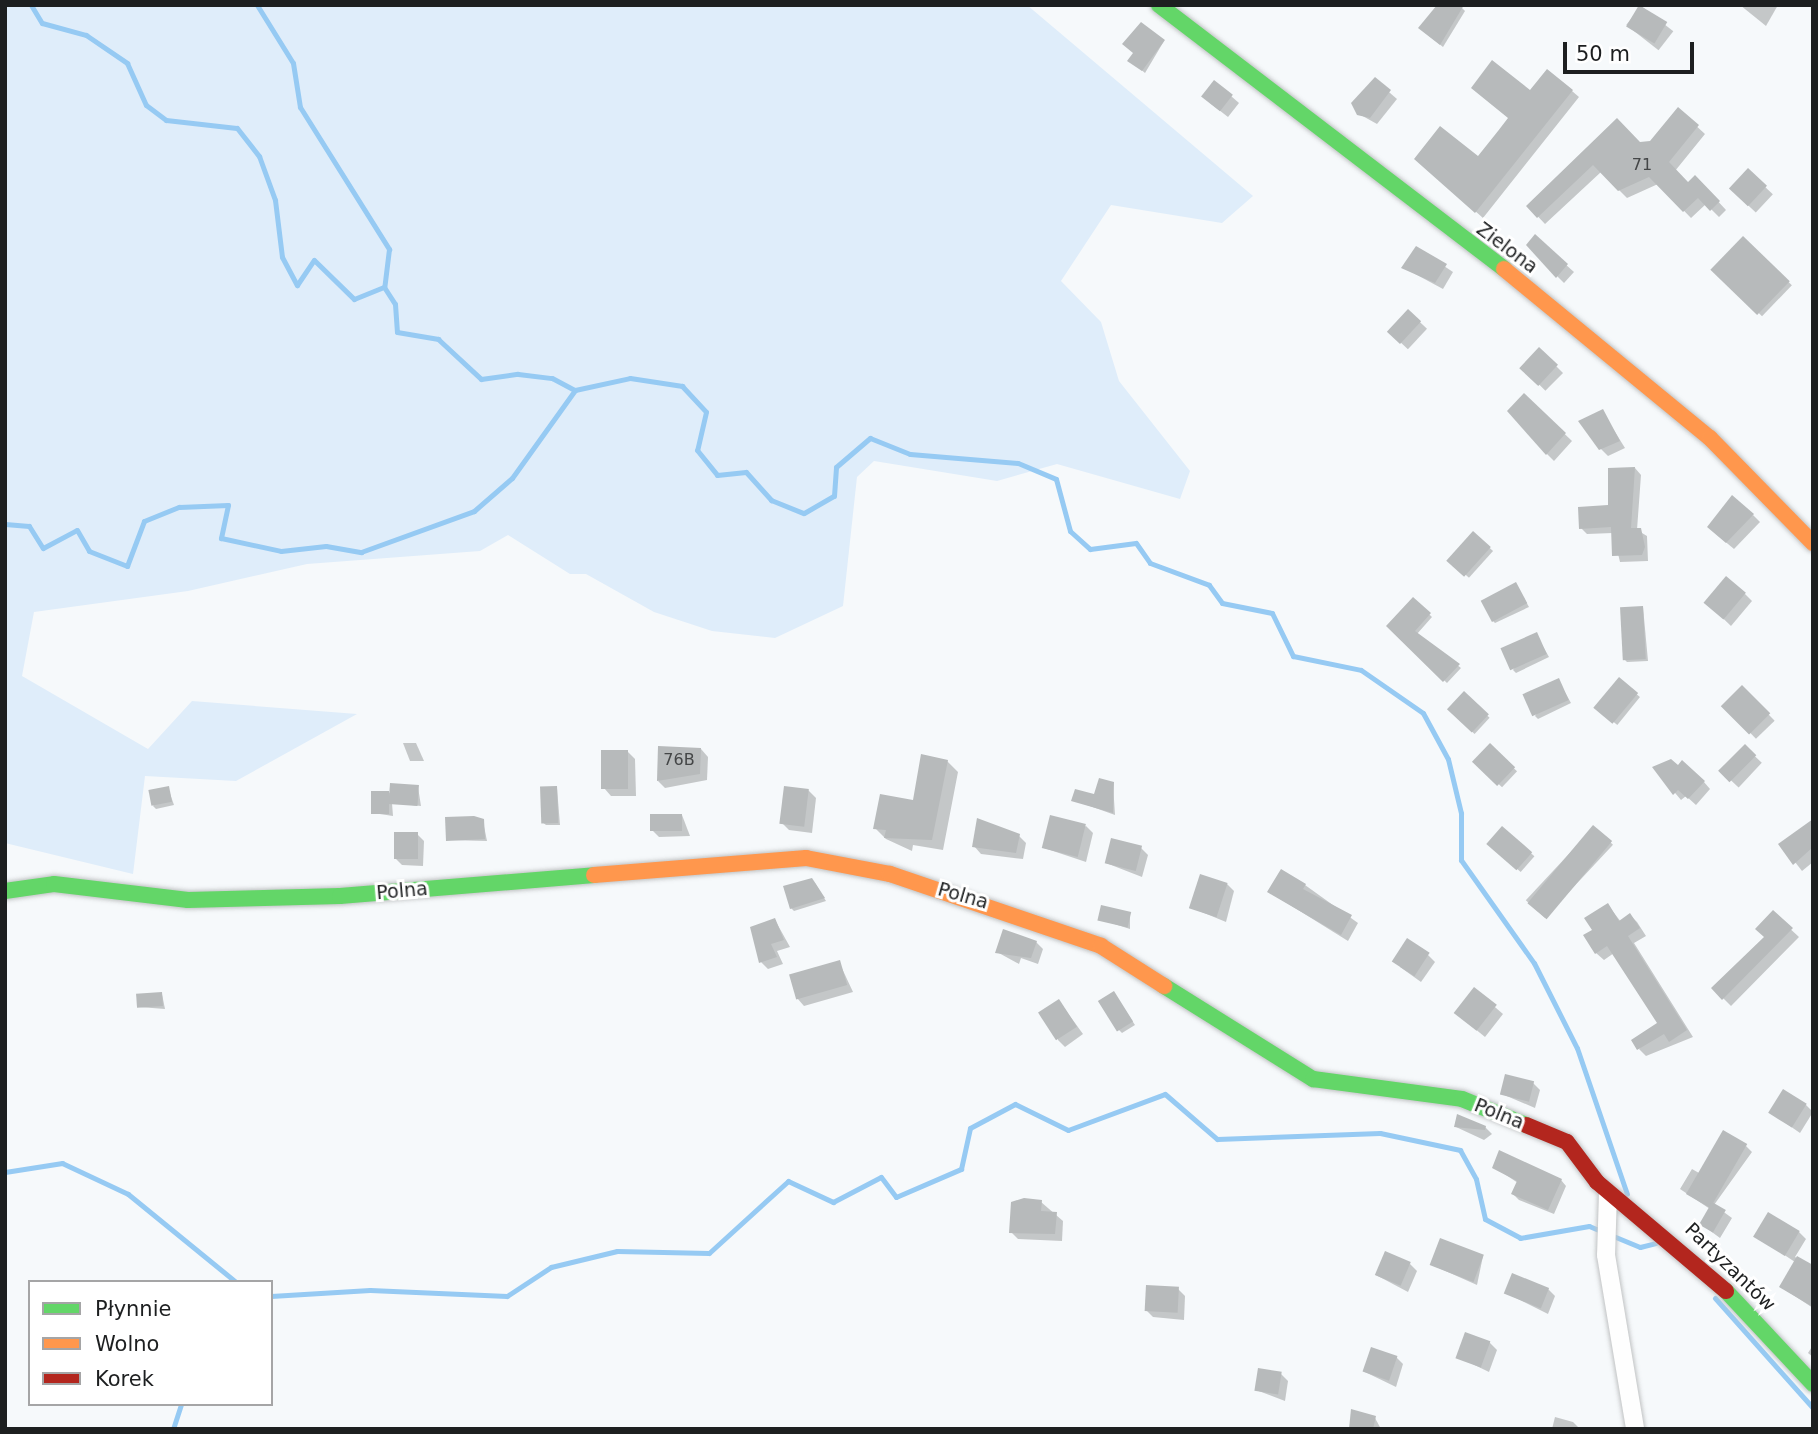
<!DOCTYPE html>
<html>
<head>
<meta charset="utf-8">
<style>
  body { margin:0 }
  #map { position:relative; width:1818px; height:1434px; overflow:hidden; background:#f6f9fb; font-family:"DejaVu Sans",sans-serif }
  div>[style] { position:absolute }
  .green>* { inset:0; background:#dfedfa }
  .shadow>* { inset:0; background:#0003; transform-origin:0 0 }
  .stream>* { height:5px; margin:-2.5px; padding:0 2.5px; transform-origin:2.5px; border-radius:2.5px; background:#96caf3 }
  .building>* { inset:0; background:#b7babb; transform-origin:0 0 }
  .roads { filter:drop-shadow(0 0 2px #c1c3c4) drop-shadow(0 0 2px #c1c3c4) }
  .street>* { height:18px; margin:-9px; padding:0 9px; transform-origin:9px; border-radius:9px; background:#fefefe }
  .fast>* { height:16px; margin:-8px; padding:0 8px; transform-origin:8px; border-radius:8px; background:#63d668 }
  .slow>* { height:16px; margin:-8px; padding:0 8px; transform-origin:8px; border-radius:8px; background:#ff974d }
  .jam>* { height:16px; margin:-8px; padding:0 8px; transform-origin:8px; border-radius:8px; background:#b3261e }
  span { translate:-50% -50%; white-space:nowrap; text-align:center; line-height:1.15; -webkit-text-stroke:6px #fff; paint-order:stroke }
  .number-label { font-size:16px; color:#444647 }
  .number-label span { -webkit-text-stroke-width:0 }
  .street-label { font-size:19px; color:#1d1f20 }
  .frame { position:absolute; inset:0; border:7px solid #1d1f20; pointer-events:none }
  .legend { position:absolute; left:28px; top:1280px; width:245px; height:126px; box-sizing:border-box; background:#fff; border:2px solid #a5a5a6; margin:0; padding:9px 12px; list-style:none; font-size:21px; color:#1d1f20 }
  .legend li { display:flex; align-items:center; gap:14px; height:35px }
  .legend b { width:35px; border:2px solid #a5a5a6 }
  .scale { position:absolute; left:1563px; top:42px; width:131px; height:32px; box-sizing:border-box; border:4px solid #1d1f20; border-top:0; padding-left:9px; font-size:21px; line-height:24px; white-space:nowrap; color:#1d1f20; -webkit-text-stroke:5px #fff; paint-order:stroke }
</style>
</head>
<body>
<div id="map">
  <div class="green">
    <i style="clip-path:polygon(5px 5px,1027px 5px,1253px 196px,1222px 223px,1111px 205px,1061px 281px,1101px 322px,1119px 381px,1190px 471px,1180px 499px,1057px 464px,997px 481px,874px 461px,857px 477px,843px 606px,775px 638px,712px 631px,654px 612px,586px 574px,570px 574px,508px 535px,480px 551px,307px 564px,188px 591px,34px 612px,22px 676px,148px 749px,192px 701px,357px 714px,236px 781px,145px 776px,133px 874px,5px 843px)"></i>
  </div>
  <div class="shadow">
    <i style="clip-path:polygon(1459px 5px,1465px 11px,1443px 47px,1423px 31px)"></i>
    <i style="clip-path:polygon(1740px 5px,1778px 5px,1766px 26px)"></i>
    <i style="left:1641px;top:6px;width:41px;height:24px;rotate:38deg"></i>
    <i style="clip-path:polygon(1164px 41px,1145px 73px,1133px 63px)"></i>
    <i style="clip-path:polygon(1375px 80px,1397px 99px,1377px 124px,1359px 114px)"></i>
    <i style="clip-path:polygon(1215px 82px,1239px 103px,1228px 117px,1210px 103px)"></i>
    <i style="clip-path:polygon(1572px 91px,1579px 97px,1483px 218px,1423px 165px,1478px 159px,1530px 93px)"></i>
    <i style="clip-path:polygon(1679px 110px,1705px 134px,1675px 171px,1688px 184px,1703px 185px,1726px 210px,1719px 217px,1706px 204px,1691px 218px,1658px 184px,1627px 198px,1601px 172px,1545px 224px,1528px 206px,1617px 120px,1640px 144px,1650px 143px)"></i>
    <i style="left:1748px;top:171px;width:34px;height:25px;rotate:43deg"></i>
    <i style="clip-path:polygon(1535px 237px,1574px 272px,1564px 283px,1557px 276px)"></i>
    <i style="left:1743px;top:238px;width:68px;height:43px;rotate:44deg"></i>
    <i style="clip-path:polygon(1417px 248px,1453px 272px,1443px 289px,1404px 268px)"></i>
    <i style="left:1408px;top:311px;width:26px;height:28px;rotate:43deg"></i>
    <i style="left:1539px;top:349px;width:34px;height:25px;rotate:45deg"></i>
    <i style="clip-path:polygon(1524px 395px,1572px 441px,1554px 461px,1547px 454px)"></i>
    <i style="clip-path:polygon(1602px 411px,1625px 448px,1608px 456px,1601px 449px)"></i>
    <i style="clip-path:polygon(1635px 468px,1641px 475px,1637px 530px,1647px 536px,1648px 561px,1620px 562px,1613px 533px,1587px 534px,1581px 528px,1610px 507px)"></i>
    <i style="clip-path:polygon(1753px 515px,1760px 522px,1734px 549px,1716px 534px)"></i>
    <i style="left:1473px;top:533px;width:27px;height:36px;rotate:42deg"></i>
    <i style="clip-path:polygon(1516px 584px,1529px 607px,1495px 623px,1492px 620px)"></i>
    <i style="clip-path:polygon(1745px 594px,1752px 601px,1731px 626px,1706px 602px)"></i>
    <i style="clip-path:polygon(1413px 599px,1432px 617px,1417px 634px,1461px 668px,1447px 683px,1388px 626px)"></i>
    <i style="clip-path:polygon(1643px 607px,1648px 661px,1627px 662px,1624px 659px)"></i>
    <i style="clip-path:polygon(1536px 634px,1549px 657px,1516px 673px,1513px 670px)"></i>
    <i style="clip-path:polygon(1558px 680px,1571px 703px,1538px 719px,1535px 716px)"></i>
    <i style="left:1619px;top:680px;width:27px;height:36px;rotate:39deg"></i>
    <i style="left:1742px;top:687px;width:47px;height:26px;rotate:46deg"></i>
    <i style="left:1464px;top:694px;width:35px;height:22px;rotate:43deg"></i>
    <i style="clip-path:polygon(403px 743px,416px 743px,424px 761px,410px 761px)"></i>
    <i style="left:1490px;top:746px;width:37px;height:22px;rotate:43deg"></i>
    <i style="left:1745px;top:747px;width:23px;height:34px;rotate:43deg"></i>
    <i style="clip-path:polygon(701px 749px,708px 757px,707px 780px,665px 788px,658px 781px)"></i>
    <i style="clip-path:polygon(627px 751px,635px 759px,636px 796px,611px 796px,604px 788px)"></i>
    <i style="clip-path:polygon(947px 761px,958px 772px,943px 850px,913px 845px,912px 851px,886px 839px,875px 828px,914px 802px)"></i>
    <i style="clip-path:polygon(1654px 768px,1704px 782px,1710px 789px,1696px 805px,1686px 796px,1681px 800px)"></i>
    <i style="clip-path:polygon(1113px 784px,1115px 815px,1073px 800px,1096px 796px)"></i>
    <i style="clip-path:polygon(418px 787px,421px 806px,392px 803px,393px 816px,373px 813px,388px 793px)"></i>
    <i style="clip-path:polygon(168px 788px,174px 805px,156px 809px,153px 806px)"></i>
    <i style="clip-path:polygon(557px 788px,560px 825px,546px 825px,542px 822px)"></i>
    <i style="clip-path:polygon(808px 790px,816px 798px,812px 833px,789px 830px,782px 823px)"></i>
    <i style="clip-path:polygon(682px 815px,690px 836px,659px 837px,652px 830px)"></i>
    <i style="clip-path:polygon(978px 820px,1019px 836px,1026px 843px,1023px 859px,981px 854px,974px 846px)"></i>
    <i style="clip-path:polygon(483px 821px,487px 841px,448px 840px)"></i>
    <i style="clip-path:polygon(1813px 821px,1813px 862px,1802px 871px,1781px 844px)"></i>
    <i style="clip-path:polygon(1086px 826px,1093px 833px,1086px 862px,1044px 848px)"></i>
    <i style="left:1594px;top:827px;width:26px;height:100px;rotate:43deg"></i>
    <i style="left:1502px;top:828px;width:43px;height:21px;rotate:41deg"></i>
    <i style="clip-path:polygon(417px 834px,424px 841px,423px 866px,402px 865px,395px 858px)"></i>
    <i style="clip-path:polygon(1141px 848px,1148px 855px,1142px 877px,1106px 863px)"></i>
    <i style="clip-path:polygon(815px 883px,826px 901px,794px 911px,791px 908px)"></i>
    <i style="clip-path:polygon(1227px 884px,1234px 891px,1226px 922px,1192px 908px)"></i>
    <i style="clip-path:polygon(1305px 885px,1358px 923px,1348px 941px,1269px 892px)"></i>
    <i style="clip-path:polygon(1608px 905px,1621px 922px,1630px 915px,1637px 922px,1646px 936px,1634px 943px,1693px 1037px,1646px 1056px,1639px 1049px,1659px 1024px,1614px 953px,1604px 960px,1596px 953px,1594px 930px)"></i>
    <i style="clip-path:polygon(1773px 913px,1799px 937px,1731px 1006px,1713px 988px,1766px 937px)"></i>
    <i style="clip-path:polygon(1130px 914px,1130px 929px,1099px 919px)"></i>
    <i style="clip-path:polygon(775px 920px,790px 947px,777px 951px,783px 964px,768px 969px,761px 962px)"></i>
    <i style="clip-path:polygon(1036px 942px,1043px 949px,1038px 964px,1021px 958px,1019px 964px,997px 952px)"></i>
    <i style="clip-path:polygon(1428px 955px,1435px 962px,1421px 982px,1400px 967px)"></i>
    <i style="clip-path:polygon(839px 962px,853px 992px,804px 1006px,797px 998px)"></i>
    <i style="clip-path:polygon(1474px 989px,1503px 1014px,1485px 1037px,1463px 1019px)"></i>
    <i style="clip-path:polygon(162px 994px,165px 1009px,139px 1007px)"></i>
    <i style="clip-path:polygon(1116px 996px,1135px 1025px,1122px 1033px,1119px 1030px)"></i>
    <i style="clip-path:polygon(1059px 1001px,1083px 1034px,1065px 1047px,1058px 1040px)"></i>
    <i style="clip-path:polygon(1533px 1083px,1540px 1090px,1535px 1108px,1502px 1094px)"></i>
    <i style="clip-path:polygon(1806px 1105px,1813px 1112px,1800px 1133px,1771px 1113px)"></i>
    <i style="clip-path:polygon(1456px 1127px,1485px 1127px,1492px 1134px,1484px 1140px)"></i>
    <i style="clip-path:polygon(1746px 1146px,1752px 1152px,1714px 1205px,1732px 1218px,1720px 1238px,1701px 1224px,1710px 1209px,1680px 1189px,1692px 1169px,1699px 1173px)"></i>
    <i style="clip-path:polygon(1494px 1167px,1561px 1180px,1566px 1186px,1554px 1214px,1519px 1200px,1513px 1194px,1518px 1183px)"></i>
    <i style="clip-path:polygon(1041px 1202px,1063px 1221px,1062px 1241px,1018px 1239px,1011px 1232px)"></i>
    <i style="clip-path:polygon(1799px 1232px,1806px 1239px,1795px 1257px,1813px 1267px,1813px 1308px,1781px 1287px,1795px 1262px,1756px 1236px)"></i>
    <i style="clip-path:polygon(1483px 1256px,1477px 1285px,1432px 1265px)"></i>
    <i style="clip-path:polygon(1410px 1264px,1417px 1271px,1408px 1292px,1376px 1275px)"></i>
    <i style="clip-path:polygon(1178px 1289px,1185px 1296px,1184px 1320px,1153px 1317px,1146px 1310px)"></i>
    <i style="clip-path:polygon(1548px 1289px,1555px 1296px,1548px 1314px,1506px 1293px)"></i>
    <i style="clip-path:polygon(1489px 1342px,1497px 1350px,1489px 1372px,1458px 1357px)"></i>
    <i style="clip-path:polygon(1813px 1345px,1813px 1357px,1808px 1353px)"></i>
    <i style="clip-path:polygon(1396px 1357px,1403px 1364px,1396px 1387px,1365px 1372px)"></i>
    <i style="clip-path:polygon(1281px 1374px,1288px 1381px,1285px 1401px,1256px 1390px)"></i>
    <i style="clip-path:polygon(1555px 1417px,1573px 1422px,1580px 1429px,1552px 1429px)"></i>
    <i style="clip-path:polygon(1375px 1418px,1381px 1429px,1350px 1429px)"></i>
  </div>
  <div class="stream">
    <i style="left:31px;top:5px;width:21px;rotate:59deg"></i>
    <i style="left:42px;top:23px;width:46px;rotate:15.3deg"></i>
    <i style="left:86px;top:35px;width:50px;rotate:34.3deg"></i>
    <i style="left:127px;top:63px;width:46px;rotate:65.7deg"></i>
    <i style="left:146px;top:105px;width:25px;rotate:37deg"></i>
    <i style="left:166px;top:120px;width:71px;rotate:6.4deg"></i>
    <i style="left:237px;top:128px;width:36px;rotate:52deg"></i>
    <i style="left:259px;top:156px;width:47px;rotate:70deg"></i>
    <i style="left:275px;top:200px;width:57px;rotate:83deg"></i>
    <i style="left:282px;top:257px;width:32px;rotate:62deg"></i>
    <i style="left:297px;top:285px;width:30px;rotate:-56deg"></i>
    <i style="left:314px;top:260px;width:56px;rotate:44.3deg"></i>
    <i style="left:354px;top:299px;width:32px;rotate:-22deg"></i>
    <i style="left:384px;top:287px;width:20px;rotate:57deg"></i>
    <i style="left:395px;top:304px;width:28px;rotate:86deg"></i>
    <i style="left:397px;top:332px;width:42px;rotate:9.7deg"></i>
    <i style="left:438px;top:339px;width:59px;rotate:42.9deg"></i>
    <i style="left:481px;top:379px;width:37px;rotate:-8deg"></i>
    <i style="left:518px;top:374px;width:34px;rotate:7deg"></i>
    <i style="left:552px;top:378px;width:26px;rotate:28deg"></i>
    <i style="left:257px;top:5px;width:68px;rotate:58.2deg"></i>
    <i style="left:293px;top:63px;width:45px;rotate:81deg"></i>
    <i style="left:300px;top:107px;width:168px;rotate:57.9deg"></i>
    <i style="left:389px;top:249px;width:38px;rotate:97deg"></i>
    <i style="left:5px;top:524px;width:24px;rotate:5deg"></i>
    <i style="left:29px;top:526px;width:26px;rotate:58deg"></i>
    <i style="left:43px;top:548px;width:38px;rotate:-28deg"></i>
    <i style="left:77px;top:530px;width:24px;rotate:60deg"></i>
    <i style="left:89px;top:551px;width:41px;rotate:21.5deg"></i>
    <i style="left:127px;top:566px;width:48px;rotate:-69.3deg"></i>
    <i style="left:144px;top:521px;width:38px;rotate:-22deg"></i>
    <i style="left:179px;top:507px;width:49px;rotate:-2.3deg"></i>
    <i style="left:228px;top:505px;width:34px;rotate:102deg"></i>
    <i style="left:221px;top:538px;width:61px;rotate:12.2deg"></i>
    <i style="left:281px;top:551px;width:45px;rotate:-6.3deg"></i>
    <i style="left:326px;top:546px;width:36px;rotate:10deg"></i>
    <i style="left:361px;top:552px;width:120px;rotate:-19.9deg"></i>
    <i style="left:474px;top:511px;width:50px;rotate:-41deg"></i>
    <i style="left:512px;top:478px;width:108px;rotate:-54.4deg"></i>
    <i style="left:575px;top:390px;width:56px;rotate:-12.3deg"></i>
    <i style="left:630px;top:378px;width:53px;rotate:8.7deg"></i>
    <i style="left:682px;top:386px;width:35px;rotate:47deg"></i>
    <i style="left:706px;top:412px;width:39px;rotate:103deg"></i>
    <i style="left:697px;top:450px;width:32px;rotate:51deg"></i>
    <i style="left:717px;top:475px;width:29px;rotate:-6deg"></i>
    <i style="left:746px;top:472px;width:38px;rotate:48deg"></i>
    <i style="left:771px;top:500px;width:35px;rotate:22deg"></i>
    <i style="left:804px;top:513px;width:34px;rotate:-30deg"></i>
    <i style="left:834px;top:496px;width:29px;rotate:-86deg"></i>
    <i style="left:836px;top:467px;width:45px;rotate:-40.5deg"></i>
    <i style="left:870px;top:438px;width:43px;rotate:21.8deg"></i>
    <i style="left:910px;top:454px;width:108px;rotate:4.8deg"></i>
    <i style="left:1018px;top:463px;width:41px;rotate:22.8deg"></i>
    <i style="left:1056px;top:479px;width:54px;rotate:74.9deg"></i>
    <i style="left:1070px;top:531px;width:27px;rotate:42deg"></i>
    <i style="left:1090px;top:549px;width:46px;rotate:-7.4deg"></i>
    <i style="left:1136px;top:543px;width:24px;rotate:55deg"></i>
    <i style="left:1150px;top:563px;width:63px;rotate:20.4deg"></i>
    <i style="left:1209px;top:585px;width:22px;rotate:54deg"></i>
    <i style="left:1222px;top:603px;width:51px;rotate:11.3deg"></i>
    <i style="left:1272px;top:613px;width:48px;rotate:64deg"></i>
    <i style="left:1293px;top:656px;width:69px;rotate:11.6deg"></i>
    <i style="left:1361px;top:670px;width:75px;rotate:34.7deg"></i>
    <i style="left:1423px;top:713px;width:52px;rotate:61.5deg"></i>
    <i style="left:1448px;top:759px;width:56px;rotate:76.5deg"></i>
    <i style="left:1461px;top:813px;width:47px;rotate:90deg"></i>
    <i style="left:1461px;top:860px;width:126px;rotate:54.7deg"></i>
    <i style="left:1534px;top:963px;width:95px;rotate:63.2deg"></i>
    <i style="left:1577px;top:1048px;width:154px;rotate:71.1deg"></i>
    <i style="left:5px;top:1172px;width:58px;rotate:-9deg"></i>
    <i style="left:62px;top:1163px;width:73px;rotate:25.2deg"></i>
    <i style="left:128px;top:1194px;width:139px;rotate:39.2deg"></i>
    <i style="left:271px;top:1296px;width:99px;rotate:-3.5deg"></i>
    <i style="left:370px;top:1290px;width:137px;rotate:2.5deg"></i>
    <i style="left:507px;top:1296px;width:53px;rotate:-33.4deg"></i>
    <i style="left:551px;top:1267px;width:68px;rotate:-13.6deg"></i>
    <i style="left:617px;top:1251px;width:92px;rotate:1.2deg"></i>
    <i style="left:709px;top:1253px;width:107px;rotate:-42.3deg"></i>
    <i style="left:788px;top:1181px;width:50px;rotate:25deg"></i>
    <i style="left:833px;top:1202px;width:54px;rotate:-27.5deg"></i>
    <i style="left:881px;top:1177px;width:25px;rotate:53deg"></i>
    <i style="left:896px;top:1197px;width:71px;rotate:-23.3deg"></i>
    <i style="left:961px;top:1169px;width:42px;rotate:-77.6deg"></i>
    <i style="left:970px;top:1128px;width:51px;rotate:-28.1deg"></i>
    <i style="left:1015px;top:1104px;width:59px;rotate:26.1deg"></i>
    <i style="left:1068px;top:1130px;width:103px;rotate:-20.4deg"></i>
    <i style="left:1165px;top:1094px;width:69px;rotate:40.9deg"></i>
    <i style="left:1217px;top:1139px;width:163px;rotate:-2.1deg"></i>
    <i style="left:1380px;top:1133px;width:82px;rotate:12deg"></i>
    <i style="left:1460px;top:1150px;width:33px;rotate:61deg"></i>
    <i style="left:1476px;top:1179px;width:41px;rotate:77.3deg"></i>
    <i style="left:1485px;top:1219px;width:40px;rotate:28deg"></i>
    <i style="left:1520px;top:1238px;width:70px;rotate:-9.9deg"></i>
    <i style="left:1589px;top:1226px;width:55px;rotate:22.4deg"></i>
    <i style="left:1640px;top:1247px;width:16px;rotate:-14deg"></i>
    <i style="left:1715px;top:1298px;width:147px;rotate:48.3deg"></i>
    <i style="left:173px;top:1429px;width:26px;rotate:-72deg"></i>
  </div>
  <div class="building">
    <i style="clip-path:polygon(1437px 5px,1464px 5px,1440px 45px,1418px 28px)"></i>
    <i style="left:1639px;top:5px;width:33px;height:25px;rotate:31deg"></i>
    <i style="clip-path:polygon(1141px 22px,1165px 40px,1142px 71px,1127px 61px,1133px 53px,1122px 44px)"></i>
    <i style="clip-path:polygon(1492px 60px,1530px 90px,1547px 69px,1573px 90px,1475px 213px,1414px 159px,1440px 126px,1478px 156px,1498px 131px,1508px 118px,1471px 88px)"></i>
    <i style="clip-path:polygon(1375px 77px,1391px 90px,1370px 118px,1357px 115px,1351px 103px)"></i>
    <i style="left:1214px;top:80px;width:24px;height:21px;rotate:38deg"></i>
    <i style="clip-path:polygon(1678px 107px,1699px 125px,1669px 162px,1688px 182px,1695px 175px,1720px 201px,1710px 211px,1698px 198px,1683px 212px,1649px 177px,1618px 191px,1593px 165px,1537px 218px,1526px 206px,1617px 118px,1640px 142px,1650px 141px)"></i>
    <i style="left:1748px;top:168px;width:26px;height:28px;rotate:43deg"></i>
    <i style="clip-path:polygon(1535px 234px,1568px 264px,1556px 278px,1526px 245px)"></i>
    <i style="left:1743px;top:236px;width:65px;height:47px;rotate:44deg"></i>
    <i style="clip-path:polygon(1416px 246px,1447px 264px,1435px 283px,1401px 268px)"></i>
    <i style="left:1408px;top:309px;width:18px;height:31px;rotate:43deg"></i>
    <i style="left:1539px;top:347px;width:26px;height:29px;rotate:43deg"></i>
    <i style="clip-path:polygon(1524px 393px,1566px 433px,1546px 455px,1507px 411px)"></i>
    <i style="clip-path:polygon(1603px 409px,1620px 441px,1599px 450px,1578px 421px)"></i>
    <i style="clip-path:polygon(1635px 467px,1631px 528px,1641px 528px,1645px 547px,1642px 555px,1612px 556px,1611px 527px,1579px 529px,1578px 507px,1608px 505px,1608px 468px)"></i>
    <i style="clip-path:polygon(1732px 495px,1754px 514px,1726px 543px,1707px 527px)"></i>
    <i style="left:1473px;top:531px;width:24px;height:40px;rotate:42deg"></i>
    <i style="left:1726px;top:576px;width:26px;height:35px;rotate:40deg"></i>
    <i style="left:1516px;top:582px;width:24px;height:40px;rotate:62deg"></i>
    <i style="clip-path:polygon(1413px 597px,1431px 613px,1415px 631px,1460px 664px,1443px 682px,1386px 626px)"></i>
    <i style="left:1643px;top:606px;width:53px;height:23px;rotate:87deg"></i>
    <i style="left:1537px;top:632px;width:24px;height:40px;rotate:66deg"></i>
    <i style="left:1619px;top:677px;width:25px;height:40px;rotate:40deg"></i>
    <i style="left:1559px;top:678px;width:24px;height:40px;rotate:66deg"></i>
    <i style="left:1742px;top:685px;width:40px;height:30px;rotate:45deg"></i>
    <i style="left:1464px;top:691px;width:34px;height:25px;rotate:43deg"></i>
    <i style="left:1490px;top:743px;width:35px;height:26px;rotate:44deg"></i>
    <i style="left:1745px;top:744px;width:16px;height:38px;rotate:45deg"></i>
    <i style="clip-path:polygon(658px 746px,701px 748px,700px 774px,657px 781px)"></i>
    <i style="left:601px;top:750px;width:27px;height:39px"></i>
    <i style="clip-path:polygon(921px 754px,948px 760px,932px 840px,884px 838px,886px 830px,873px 829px,880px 794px,913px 800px)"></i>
    <i style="clip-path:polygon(1671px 759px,1678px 765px,1682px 760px,1705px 781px,1688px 799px,1678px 790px,1673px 795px,1652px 767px)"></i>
    <i style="clip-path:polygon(1099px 778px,1114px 782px,1113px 813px,1071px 801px,1075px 789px,1094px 794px)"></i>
    <i style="left:390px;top:783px;width:29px;height:21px;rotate:4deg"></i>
    <i style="left:169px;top:786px;width:16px;height:21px;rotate:79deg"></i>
    <i style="left:557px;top:786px;width:37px;height:17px;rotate:88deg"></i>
    <i style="left:784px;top:786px;width:25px;height:38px;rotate:7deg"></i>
    <i style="left:371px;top:791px;width:18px;height:23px"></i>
    <i style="left:650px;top:814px;width:32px;height:17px"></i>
    <i style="left:1050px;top:815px;width:37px;height:34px;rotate:14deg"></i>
    <i style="clip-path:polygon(474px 816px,484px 819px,485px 839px,446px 841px,445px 817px)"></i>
    <i style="clip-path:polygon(977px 818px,1020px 834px,1016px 853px,972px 847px)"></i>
    <i style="clip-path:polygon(1813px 819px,1813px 847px,1793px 865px,1778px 844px)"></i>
    <i style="left:1593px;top:825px;width:25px;height:102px;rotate:40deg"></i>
    <i style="left:1502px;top:826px;width:40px;height:24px;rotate:41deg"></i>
    <i style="left:394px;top:832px;width:24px;height:27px"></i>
    <i style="left:1111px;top:838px;width:32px;height:26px;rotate:14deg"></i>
    <i style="clip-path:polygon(1281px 869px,1306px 884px,1303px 889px,1352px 915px,1341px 935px,1267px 892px)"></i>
    <i style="left:1200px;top:874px;width:29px;height:36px;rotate:18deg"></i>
    <i style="clip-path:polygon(812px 878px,825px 898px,790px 909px,783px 886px)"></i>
    <i style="clip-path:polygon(1608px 903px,1619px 921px,1630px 913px,1640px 928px,1628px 936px,1687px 1030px,1669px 1042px,1664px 1034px,1637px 1050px,1631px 1040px,1657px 1023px,1607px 946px,1595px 954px,1583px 935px,1592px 930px,1584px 918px)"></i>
    <i style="left:1101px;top:905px;width:31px;height:16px;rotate:13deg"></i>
    <i style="clip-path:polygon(1773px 910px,1793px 928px,1722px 1000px,1711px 988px,1764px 937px,1755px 929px)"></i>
    <i style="clip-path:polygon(775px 918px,784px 940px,771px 944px,777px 957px,759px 963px,750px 927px)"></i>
    <i style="clip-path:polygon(1003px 929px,1037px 941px,1031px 958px,995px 953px)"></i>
    <i style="left:1407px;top:938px;width:27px;height:28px;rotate:33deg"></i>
    <i style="left:840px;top:960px;width:26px;height:53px;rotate:74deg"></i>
    <i style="left:1474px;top:987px;width:29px;height:33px;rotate:38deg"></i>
    <i style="left:1114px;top:991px;width:36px;height:19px;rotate:58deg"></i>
    <i style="left:162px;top:992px;width:14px;height:26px;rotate:86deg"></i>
    <i style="left:1059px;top:999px;width:33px;height:25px;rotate:57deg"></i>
    <i style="left:1505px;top:1074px;width:30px;height:21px;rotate:14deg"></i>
    <i style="left:1783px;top:1089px;width:28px;height:28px;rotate:32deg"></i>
    <i style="clip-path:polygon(1457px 1114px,1486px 1126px,1485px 1130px,1454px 1127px)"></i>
    <i style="left:1723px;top:1130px;width:28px;height:74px;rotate:30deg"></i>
    <i style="clip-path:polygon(1499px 1150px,1562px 1179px,1548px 1210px,1511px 1194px,1517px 1181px,1492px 1168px)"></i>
    <i style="clip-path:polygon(1024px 1198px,1042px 1200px,1041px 1211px,1057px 1212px,1055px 1234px,1009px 1233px,1011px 1202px)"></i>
    <i style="left:1712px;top:1202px;width:16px;height:26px;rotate:30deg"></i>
    <i style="left:1768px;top:1212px;width:37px;height:29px;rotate:31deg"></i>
    <i style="left:1440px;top:1238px;width:47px;height:29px;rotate:21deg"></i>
    <i style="left:1385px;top:1251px;width:28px;height:26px;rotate:23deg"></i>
    <i style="clip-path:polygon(1797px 1256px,1813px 1265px,1813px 1307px,1779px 1287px)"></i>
    <i style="left:1512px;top:1273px;width:40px;height:22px;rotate:22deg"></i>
    <i style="left:1146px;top:1285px;width:33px;height:26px;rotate:3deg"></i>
    <i style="left:1465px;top:1332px;width:27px;height:28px;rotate:20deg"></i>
    <i style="left:1371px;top:1347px;width:28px;height:26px;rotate:19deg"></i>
    <i style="left:1258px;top:1368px;width:24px;height:23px;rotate:9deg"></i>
    <i style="clip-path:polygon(1351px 1409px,1376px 1416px,1373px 1429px,1349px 1429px)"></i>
  </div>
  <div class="roads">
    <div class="street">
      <i style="left:1608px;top:1193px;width:62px;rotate:91.8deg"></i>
      <i style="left:1606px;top:1255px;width:176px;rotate:80.5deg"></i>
    </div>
    <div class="fast">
      <i style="left:1159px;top:5px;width:434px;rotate:37.4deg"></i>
      <i style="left:5px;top:891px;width:49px;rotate:-8.1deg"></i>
      <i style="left:54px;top:884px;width:135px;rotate:6.8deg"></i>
      <i style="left:188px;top:900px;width:152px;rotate:-1.5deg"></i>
      <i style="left:340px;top:896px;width:255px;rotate:-4.7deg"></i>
      <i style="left:1164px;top:986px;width:176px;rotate:32deg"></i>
      <i style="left:1313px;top:1079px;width:150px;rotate:7.6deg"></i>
      <i style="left:1462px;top:1099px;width:69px;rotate:22.1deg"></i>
      <i style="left:1726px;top:1291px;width:127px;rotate:46.9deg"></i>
    </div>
    <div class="slow">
      <i style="left:1504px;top:269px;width:266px;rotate:39.4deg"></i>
      <i style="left:1710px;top:438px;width:147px;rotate:45.6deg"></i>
      <i style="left:594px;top:875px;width:213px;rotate:-4.6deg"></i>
      <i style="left:806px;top:858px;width:86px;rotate:10.8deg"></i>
      <i style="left:890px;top:874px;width:223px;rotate:18.8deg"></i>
      <i style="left:1101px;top:946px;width:75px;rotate:32.4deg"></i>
    </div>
    <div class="jam">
      <i style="left:1526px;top:1125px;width:44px;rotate:22.5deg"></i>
      <i style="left:1567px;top:1142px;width:50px;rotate:53.1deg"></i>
      <i style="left:1597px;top:1182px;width:169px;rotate:40.2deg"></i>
    </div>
  </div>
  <div class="number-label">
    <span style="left:1642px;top:165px">71</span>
    <span style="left:679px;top:760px">76B</span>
  </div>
  <div class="street-label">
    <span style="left:1507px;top:248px;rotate:37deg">Zielona</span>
    <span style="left:402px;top:891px;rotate:-5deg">Polna</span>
    <span style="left:963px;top:896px;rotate:16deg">Polna</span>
    <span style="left:1499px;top:1114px;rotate:22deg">Polna</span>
    <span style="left:1730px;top:1267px;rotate:44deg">Partyzantów</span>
  </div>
  <div class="frame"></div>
  <ul class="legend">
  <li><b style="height:9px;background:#63d668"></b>Płynnie</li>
  <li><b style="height:9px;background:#ff974d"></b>Wolno</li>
  <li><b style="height:9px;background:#b3261e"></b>Korek</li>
  </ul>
  <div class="scale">50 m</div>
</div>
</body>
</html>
